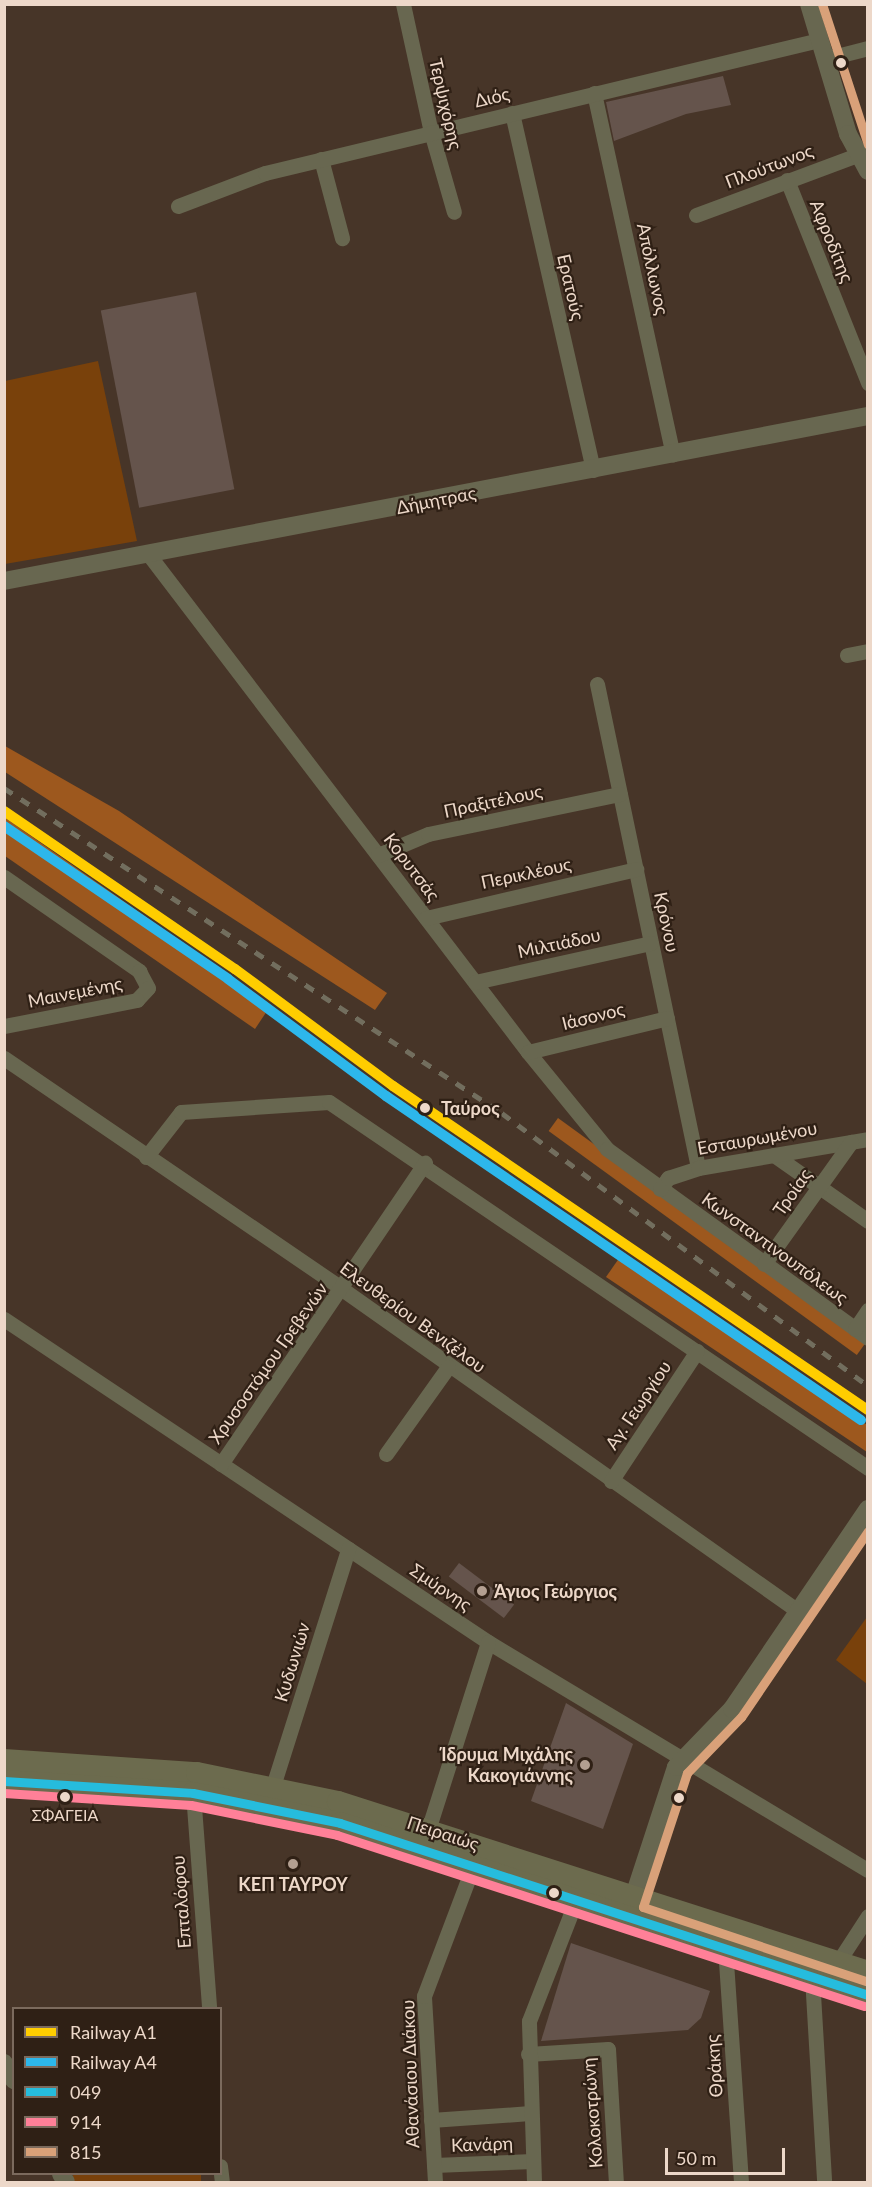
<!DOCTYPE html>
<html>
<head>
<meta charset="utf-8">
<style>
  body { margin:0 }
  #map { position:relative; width:872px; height:2187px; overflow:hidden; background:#473528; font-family:Lato,sans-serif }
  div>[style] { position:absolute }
  .green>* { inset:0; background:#79410b; transform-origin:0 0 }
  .forest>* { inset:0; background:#9d581e; transform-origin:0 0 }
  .building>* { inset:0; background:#65544c; transform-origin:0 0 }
  .minor>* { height:15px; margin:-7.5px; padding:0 7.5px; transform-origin:7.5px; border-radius:7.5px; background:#686750 }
  .tertiary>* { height:18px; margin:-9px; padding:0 9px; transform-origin:9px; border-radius:9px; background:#686750 }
  .primary>* { height:22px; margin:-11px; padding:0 11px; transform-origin:11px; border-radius:11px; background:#6c6b4e }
  .rail>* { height:4.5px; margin-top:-2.25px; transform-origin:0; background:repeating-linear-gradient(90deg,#726e5e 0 10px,transparent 0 20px) }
  .bus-1>* { height:9px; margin:-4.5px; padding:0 4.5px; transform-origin:4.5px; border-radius:4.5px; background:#26bcdd }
  .bus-2>* { height:9px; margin:-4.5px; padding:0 4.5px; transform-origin:4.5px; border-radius:4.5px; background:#ff8098 }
  .bus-3>* { height:9px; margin:-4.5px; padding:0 4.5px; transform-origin:4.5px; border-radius:4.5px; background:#d9a179 }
  .rail-1>* { height:10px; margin:-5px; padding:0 5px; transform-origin:5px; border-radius:5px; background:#ffcd00 }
  .rail-2>* { height:10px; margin:-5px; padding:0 5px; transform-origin:5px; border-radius:5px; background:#2db7eb }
  .dots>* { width:16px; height:16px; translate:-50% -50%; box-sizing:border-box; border:3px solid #2f2015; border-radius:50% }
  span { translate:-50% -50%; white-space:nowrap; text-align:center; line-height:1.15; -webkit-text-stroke:4.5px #2f2015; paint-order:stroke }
  .bus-label { font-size:16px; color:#edd8c9 }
  .street-label { font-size:18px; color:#edd8c9 }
  .stop-label { font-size:18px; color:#edd8c9; font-weight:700 }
  .left { translate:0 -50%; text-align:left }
  .poi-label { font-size:18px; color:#edd8c9; font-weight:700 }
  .right { translate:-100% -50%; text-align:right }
  .frame { position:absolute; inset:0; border:6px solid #edd8c9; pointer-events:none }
  .legend { position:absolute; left:12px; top:2007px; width:210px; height:168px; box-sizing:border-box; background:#2f2015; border:2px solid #7b6a5d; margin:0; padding:8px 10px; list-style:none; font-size:18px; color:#edd8c9 }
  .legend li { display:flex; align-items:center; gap:12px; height:30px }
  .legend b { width:30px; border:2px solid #7b6a5d }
  .scale { position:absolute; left:665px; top:2148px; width:120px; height:27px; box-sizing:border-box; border:3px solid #edd8c9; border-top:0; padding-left:8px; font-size:18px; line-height:21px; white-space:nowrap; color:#edd8c9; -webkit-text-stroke:4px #2f2015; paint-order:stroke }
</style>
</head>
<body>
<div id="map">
  <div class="green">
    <i style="clip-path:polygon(98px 361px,137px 541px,5px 564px,5px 381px)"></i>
    <i style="clip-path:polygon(867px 1617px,867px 1684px,836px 1660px)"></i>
    <i style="left:73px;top:2174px;width:128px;height:9px"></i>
  </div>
  <div class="forest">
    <i style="clip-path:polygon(5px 746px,119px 811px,387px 993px,375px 1010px,5px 772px)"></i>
    <i style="clip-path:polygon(4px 817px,271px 1005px,255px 1029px,5px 856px)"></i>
    <i style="left:558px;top:1118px;width:381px;height:16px;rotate:36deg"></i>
    <i style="clip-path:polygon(622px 1254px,867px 1425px,867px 1452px,606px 1277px)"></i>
  </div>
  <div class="building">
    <i style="clip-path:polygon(723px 76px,731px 105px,686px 114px,614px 141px,606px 102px)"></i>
    <i style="left:196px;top:292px;width:201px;height:97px;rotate:79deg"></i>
    <i style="left:459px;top:1563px;width:69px;height:17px;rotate:37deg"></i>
    <i style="clip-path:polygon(566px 1703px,633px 1744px,603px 1829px,531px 1801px)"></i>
    <i style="clip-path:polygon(571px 1943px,710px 1991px,701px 2018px,688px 2030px,541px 2041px)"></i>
  </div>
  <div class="minor">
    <i style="left:403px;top:4px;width:131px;rotate:77.7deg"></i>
    <i style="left:431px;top:132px;width:83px;rotate:74deg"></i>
    <i style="left:825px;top:59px;width:44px;rotate:-14.3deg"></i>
    <i style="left:594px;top:93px;width:370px;rotate:77.7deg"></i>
    <i style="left:512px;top:113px;width:366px;rotate:77.2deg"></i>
    <i style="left:321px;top:159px;width:82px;rotate:75.1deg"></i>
    <i style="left:787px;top:180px;width:219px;rotate:68.2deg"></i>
    <i style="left:178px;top:206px;width:93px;rotate:-20.8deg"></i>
    <i style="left:265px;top:173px;width:570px;rotate:-13.5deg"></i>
    <i style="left:696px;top:215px;width:172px;rotate:-20.4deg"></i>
    <i style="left:149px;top:555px;width:625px;rotate:52.67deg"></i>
    <i style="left:528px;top:1052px;width:125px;rotate:50.8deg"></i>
    <i style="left:607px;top:1149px;width:322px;rotate:35.9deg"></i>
    <i style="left:847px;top:655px;width:21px;rotate:-11deg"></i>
    <i style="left:597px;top:684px;width:494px;rotate:78.2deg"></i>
    <i style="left:378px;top:855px;width:54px;rotate:-22.8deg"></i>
    <i style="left:428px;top:834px;width:196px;rotate:-11.8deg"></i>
    <i style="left:4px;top:877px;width:165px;rotate:34.8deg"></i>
    <i style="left:139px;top:971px;width:19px;rotate:62deg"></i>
    <i style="left:148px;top:988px;width:16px;rotate:133deg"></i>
    <i style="left:137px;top:1000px;width:136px;rotate:168.9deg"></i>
    <i style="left:426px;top:918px;width:216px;rotate:-13.1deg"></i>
    <i style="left:475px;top:982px;width:180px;rotate:-12.5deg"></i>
    <i style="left:528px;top:1052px;width:143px;rotate:-13.7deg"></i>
    <i style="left:4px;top:1058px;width:409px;rotate:34.3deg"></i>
    <i style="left:342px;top:1289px;width:558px;rotate:35.23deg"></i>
    <i style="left:774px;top:1155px;width:115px;rotate:35.1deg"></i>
    <i style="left:146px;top:1157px;width:57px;rotate:-52.1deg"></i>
    <i style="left:181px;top:1112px;width:148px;rotate:-3.9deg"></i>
    <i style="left:329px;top:1102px;width:652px;rotate:34.18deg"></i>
    <i style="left:660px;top:1189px;width:14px;rotate:-54deg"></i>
    <i style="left:668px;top:1178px;width:32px;rotate:-18deg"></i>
    <i style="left:698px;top:1168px;width:172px;rotate:-9.7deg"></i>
    <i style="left:764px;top:1264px;width:150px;rotate:-54.5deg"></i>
    <i style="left:4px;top:1319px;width:582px;rotate:33.72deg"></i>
    <i style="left:488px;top:1642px;width:443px;rotate:31deg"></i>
    <i style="left:855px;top:1329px;width:23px;rotate:-56deg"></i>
    <i style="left:386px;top:1454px;width:107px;rotate:-54.5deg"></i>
    <i style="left:221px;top:1464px;width:364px;rotate:-55.9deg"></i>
    <i style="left:611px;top:1481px;width:156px;rotate:-56.5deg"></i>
    <i style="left:273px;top:1786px;width:249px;rotate:-72.4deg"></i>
    <i style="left:193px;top:1793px;width:216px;rotate:85.7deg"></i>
    <i style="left:429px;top:1827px;width:194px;rotate:-72.3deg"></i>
    <i style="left:725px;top:1947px;width:236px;rotate:86.1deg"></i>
    <i style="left:838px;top:1962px;width:55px;rotate:-56.9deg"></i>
    <i style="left:812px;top:1977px;width:205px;rotate:86.6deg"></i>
    <i style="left:528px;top:2054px;width:80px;rotate:-3.6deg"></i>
    <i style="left:608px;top:2049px;width:133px;rotate:86.6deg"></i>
    <i style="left:431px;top:2120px;width:99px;rotate:-4deg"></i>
    <i style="left:434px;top:2165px;width:99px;rotate:-2.3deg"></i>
    <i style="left:220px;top:2166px;width:16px;rotate:83deg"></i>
    <i style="left:435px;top:2182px;width:186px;rotate:-93.4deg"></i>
    <i style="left:424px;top:1996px;width:141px;rotate:-69.3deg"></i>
    <i style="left:534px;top:2182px;width:161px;rotate:-91.8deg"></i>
    <i style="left:529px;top:2021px;width:132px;rotate:-68.7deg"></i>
  </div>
  <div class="tertiary">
    <i style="left:809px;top:4px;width:136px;rotate:73.3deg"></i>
    <i style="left:848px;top:134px;width:42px;rotate:61.6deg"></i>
    <i style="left:4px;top:581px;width:880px;rotate:-10.81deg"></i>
    <i style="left:630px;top:1908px;width:148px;rotate:-71.9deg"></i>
    <i style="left:676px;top:1767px;width:81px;rotate:-46deg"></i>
    <i style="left:732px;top:1709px;width:242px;rotate:-55.8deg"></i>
    <i style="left:4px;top:2063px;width:20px;rotate:60deg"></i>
    <i style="left:61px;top:2174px;width:9px;rotate:58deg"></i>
  </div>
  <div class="primary">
    <i style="left:4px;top:1760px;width:193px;rotate:3.9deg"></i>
    <i style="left:197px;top:1773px;width:144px;rotate:11.6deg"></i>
    <i style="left:338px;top:1802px;width:557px;rotate:17.78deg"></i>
    <i style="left:4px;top:1781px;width:189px;rotate:3.6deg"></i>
    <i style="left:193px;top:1793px;width:150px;rotate:11.5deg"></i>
    <i style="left:340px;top:1823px;width:555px;rotate:18.04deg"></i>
  </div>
  <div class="rail">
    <i style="left:4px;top:788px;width:595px;rotate:33.13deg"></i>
    <i style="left:502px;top:1113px;width:457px;rotate:36.7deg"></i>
  </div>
  <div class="bus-1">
    <i style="left:4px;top:1781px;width:189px;rotate:3.6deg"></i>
    <i style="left:193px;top:1793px;width:150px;rotate:11.5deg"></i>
    <i style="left:340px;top:1823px;width:555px;rotate:18.04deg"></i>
  </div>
  <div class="bus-2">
    <i style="left:4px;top:1793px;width:187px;rotate:3.7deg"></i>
    <i style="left:191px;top:1805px;width:149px;rotate:11.6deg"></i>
    <i style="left:337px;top:1835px;width:554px;rotate:17.98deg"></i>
  </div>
  <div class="bus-3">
    <i style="left:822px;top:4px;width:148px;rotate:71.9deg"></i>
    <i style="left:868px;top:1531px;width:225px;rotate:124.3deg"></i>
    <i style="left:741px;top:1717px;width:78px;rotate:134deg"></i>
    <i style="left:687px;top:1773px;width:141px;rotate:108.2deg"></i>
    <i style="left:643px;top:1907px;width:237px;rotate:18.4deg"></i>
  </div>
  <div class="rail-1">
    <i style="left:4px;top:811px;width:280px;rotate:34.4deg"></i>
    <i style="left:235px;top:969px;width:197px;rotate:36.5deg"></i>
    <i style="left:393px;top:1086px;width:575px;rotate:34.3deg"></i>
  </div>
  <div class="rail-2">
    <i style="left:4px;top:826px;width:271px;rotate:34.3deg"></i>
    <i style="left:228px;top:979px;width:197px;rotate:36.5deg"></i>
    <i style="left:386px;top:1096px;width:575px;rotate:34.3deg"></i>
  </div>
  <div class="dots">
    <i style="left:841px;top:63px;background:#edd8c9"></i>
    <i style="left:425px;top:1108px;background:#edd8c9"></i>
    <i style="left:482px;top:1591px;background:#b39f91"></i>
    <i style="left:585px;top:1765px;background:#b39f91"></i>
    <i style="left:65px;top:1797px;background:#edd8c9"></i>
    <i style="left:679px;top:1798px;background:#edd8c9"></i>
    <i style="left:293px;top:1864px;background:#b39f91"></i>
    <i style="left:554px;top:1893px;background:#edd8c9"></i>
  </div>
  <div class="bus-label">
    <span style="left:65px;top:1815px">ΣΦΑΓΕΙΑ</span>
  </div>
  <div class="street-label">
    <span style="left:492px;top:97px;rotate:-13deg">Διός</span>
    <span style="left:446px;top:104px;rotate:77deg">Τερψιχόρης</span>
    <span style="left:769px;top:166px;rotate:-21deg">Πλούτωνος</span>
    <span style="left:832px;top:241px;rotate:68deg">Αφροδίτης</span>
    <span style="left:653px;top:269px;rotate:78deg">Απόλλωνος</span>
    <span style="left:571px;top:287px;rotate:77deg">Ερατούς</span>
    <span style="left:436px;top:500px;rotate:-11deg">Δήμητρας</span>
    <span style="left:493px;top:801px;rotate:-12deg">Πραξιτέλους</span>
    <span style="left:412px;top:867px;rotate:53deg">Κορυτσάς</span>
    <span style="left:526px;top:873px;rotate:-12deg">Περικλέους</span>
    <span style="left:667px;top:922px;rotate:78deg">Κρόνου</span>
    <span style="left:559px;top:943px;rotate:-12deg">Μιλτιάδου</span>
    <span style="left:75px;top:992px;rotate:-11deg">Μαινεμένης</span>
    <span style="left:593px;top:1016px;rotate:-14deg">Ιάσονος</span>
    <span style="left:757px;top:1138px;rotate:-10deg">Εσταυρωμένου</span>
    <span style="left:792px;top:1192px;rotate:-55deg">Τροίας</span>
    <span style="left:775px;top:1248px;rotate:36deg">Κωνσταντινουπόλεως</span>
    <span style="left:413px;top:1317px;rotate:36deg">Ελευθερίου Βενιζέλου</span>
    <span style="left:268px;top:1363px;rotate:-55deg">Χρυσοστόμου Γρεβενών</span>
    <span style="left:638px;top:1405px;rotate:-56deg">Αγ. Γεωργίου</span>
    <span style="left:441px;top:1587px;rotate:34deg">Σμύρνης</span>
    <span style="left:292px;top:1662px;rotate:-73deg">Κυδωνιών</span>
    <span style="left:443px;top:1833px;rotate:18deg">Πειραιώς</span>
    <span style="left:181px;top:1902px;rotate:-94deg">Επταλόφου</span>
    <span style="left:714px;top:2066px;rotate:-94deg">Θράκης</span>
    <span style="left:410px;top:2074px;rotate:-92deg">Αθανάσιου Διάκου</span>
    <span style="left:592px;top:2113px;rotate:-94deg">Κολοκοτρώνη</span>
    <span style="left:482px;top:2144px;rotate:-2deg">Κανάρη</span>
  </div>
  <div class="stop-label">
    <span class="left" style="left:441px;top:1108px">Ταύρος</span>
  </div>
  <div class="poi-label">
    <span class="left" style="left:494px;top:1591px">Άγιος Γεώργιος</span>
    <span class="right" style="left:573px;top:1765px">Ίδρυμα Μιχάλης<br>Κακογιάννης</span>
    <span style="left:293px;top:1884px">ΚΕΠ ΤΑΥΡΟΥ</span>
  </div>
  <div class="frame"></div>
  <ul class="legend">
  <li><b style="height:8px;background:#ffcd00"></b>Railway A1</li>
  <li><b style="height:8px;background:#2db7eb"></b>Railway A4</li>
  <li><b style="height:8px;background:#26bcdd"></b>049</li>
  <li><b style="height:8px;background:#ff8098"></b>914</li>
  <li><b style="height:8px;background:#d9a179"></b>815</li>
  </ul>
  <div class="scale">50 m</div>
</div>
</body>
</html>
